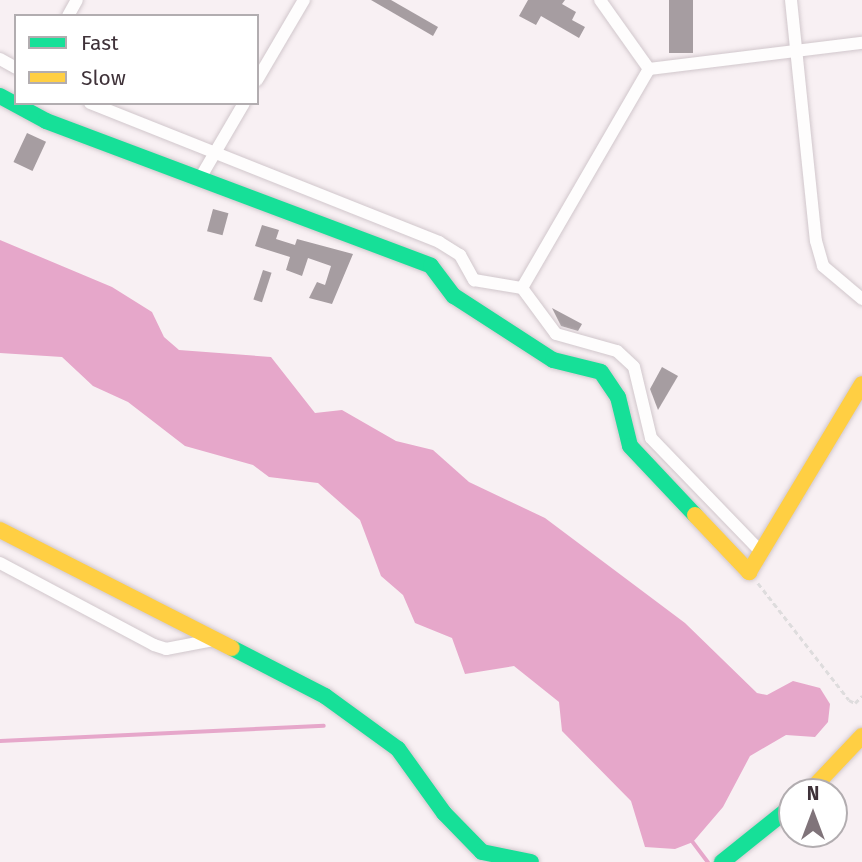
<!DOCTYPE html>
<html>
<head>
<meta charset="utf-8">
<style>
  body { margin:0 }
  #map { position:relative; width:862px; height:862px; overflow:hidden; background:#f8f0f3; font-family:"Fira Sans",sans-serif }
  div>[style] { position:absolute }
  .water>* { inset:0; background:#e6a7ca }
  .stream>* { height:3.5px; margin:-1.75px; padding:0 1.75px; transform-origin:1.75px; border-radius:1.75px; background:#e6a7ca }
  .building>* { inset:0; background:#a69da1; transform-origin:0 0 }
  .path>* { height:2.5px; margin-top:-1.25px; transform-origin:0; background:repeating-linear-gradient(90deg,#dedcdd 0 5px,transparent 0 8.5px) }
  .roads { filter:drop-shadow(0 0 2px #d1c7cc) drop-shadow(0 0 2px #d1c7cc) }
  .street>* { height:12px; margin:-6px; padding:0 6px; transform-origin:6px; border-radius:6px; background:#fefdfd }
  .fast>* { height:16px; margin:-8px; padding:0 8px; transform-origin:8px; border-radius:8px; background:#16e098 }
  .slow>* { height:16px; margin:-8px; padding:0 8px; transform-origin:8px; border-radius:8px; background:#ffcf43 }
  span { translate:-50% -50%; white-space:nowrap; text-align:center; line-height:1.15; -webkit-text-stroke:7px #fff; paint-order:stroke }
  .legend { position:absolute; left:14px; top:14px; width:245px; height:91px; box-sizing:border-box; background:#fff; border:2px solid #b2adb0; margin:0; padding:9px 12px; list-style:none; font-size:21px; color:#3f3239 }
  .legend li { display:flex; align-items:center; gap:14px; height:35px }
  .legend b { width:35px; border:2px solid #b2adb0 }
  .north { position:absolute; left:778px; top:778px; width:70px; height:70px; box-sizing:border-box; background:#fff; border:2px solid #b2adb0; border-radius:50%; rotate:0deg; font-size:19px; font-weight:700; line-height:28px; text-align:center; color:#3f3239 }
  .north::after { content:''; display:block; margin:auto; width:24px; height:32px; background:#80747a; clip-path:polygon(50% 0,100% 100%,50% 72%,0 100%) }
</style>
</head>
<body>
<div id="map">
  <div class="water">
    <i style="clip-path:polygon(0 240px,112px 287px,152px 312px,164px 337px,179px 350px,271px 357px,315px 413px,342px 410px,396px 441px,433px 450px,469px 482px,545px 518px,685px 623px,757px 693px,767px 695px,793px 681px,820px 688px,830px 704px,828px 722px,815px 737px,786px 735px,750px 756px,723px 807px,693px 842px,675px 849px,645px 847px,631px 801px,562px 731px,559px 702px,514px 666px,465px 674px,452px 638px,415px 623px,403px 595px,381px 576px,360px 520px,318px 483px,269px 477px,253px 465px,185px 446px,128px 402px,93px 386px,62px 357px,0 353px)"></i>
  </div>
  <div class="stream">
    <i style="left:0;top:741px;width:324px;rotate:-2.7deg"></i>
    <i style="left:693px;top:842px;width:25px;rotate:53deg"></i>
  </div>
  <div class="building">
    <i style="clip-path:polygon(371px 0,391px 0,438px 27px,433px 36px)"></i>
    <i style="clip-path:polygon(528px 0,565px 0,562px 4px,576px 12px,572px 20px,585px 27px,579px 38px,541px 16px,536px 25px,519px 16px)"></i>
    <i style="left:669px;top:0;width:24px;height:53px"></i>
    <i style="left:27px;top:133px;width:21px;height:32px;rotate:25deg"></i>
    <i style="left:213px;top:209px;width:16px;height:23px;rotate:15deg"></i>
    <i style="clip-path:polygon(262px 225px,279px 230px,276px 239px,295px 245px,297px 239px,353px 254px,332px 304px,309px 298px,317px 282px,325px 285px,331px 266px,308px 258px,302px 276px,286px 270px,290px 257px,255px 246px)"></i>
    <i style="left:263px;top:270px;width:9px;height:31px;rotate:18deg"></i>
    <i style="clip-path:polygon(552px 308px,582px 324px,578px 331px,561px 326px)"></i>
    <i style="clip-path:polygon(662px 367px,678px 376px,658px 410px,650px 389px)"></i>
  </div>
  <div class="path">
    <i style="left:758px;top:583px;width:148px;rotate:52.1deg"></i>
    <i style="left:849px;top:700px;width:7px;rotate:27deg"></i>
    <i style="left:855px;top:703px;width:10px;rotate:-45deg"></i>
  </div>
  <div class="roads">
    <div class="street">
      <i style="left:600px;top:0;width:85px;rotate:54.6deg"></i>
      <i style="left:791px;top:0;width:242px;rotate:84.1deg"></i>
      <i style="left:816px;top:241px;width:26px;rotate:74deg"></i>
      <i style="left:823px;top:266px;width:51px;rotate:40.2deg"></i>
      <i style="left:68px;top:16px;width:18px;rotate:-61deg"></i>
      <i style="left:0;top:59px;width:18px;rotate:29deg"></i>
      <i style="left:649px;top:69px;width:215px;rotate:-7deg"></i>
      <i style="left:257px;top:80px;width:93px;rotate:-59.6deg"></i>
      <i style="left:90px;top:103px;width:376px;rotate:21.7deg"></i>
      <i style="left:439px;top:242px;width:25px;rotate:32deg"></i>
      <i style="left:460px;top:255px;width:29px;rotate:61deg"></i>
      <i style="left:474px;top:280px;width:49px;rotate:9.5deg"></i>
      <i style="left:522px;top:288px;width:57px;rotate:53.5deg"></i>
      <i style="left:556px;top:334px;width:63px;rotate:15.6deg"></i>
      <i style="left:617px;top:351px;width:23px;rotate:43deg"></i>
      <i style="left:634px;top:367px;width:73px;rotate:76.5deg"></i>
      <i style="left:651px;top:438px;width:158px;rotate:46deg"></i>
      <i style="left:199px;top:180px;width:89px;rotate:-59.7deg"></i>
      <i style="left:522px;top:288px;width:253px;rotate:-59.9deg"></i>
      <i style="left:0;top:563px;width:174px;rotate:28deg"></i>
      <i style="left:154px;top:645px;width:13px;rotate:18deg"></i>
      <i style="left:166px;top:649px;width:48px;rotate:-10.8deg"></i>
    </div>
    <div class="fast">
      <i style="left:0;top:96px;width:52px;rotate:28.5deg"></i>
      <i style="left:46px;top:121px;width:411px;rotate:20.6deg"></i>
      <i style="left:431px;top:266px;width:38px;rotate:53deg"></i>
      <i style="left:454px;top:296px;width:118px;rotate:32.9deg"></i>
      <i style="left:553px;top:360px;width:49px;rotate:14deg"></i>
      <i style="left:601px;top:372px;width:30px;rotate:56deg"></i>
      <i style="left:618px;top:397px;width:50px;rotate:76.2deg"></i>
      <i style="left:630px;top:446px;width:95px;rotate:46.7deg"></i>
      <i style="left:232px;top:648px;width:105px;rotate:27.3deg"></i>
      <i style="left:325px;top:696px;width:90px;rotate:36deg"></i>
      <i style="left:398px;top:749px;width:79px;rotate:54.3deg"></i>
      <i style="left:444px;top:813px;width:54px;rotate:45.7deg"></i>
      <i style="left:482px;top:852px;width:50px;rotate:11.5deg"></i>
      <i style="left:722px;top:862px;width:90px;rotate:-38.7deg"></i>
    </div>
    <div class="slow">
      <i style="left:695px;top:515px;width:79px;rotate:46.5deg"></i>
      <i style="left:749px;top:572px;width:219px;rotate:-59deg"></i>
      <i style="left:0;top:530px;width:260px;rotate:27deg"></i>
      <i style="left:809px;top:792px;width:77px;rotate:-46.6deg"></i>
    </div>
  </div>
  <ul class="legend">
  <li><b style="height:9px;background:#16e098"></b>Fast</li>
  <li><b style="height:9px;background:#ffcf43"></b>Slow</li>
  </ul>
  <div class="north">N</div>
</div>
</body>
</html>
